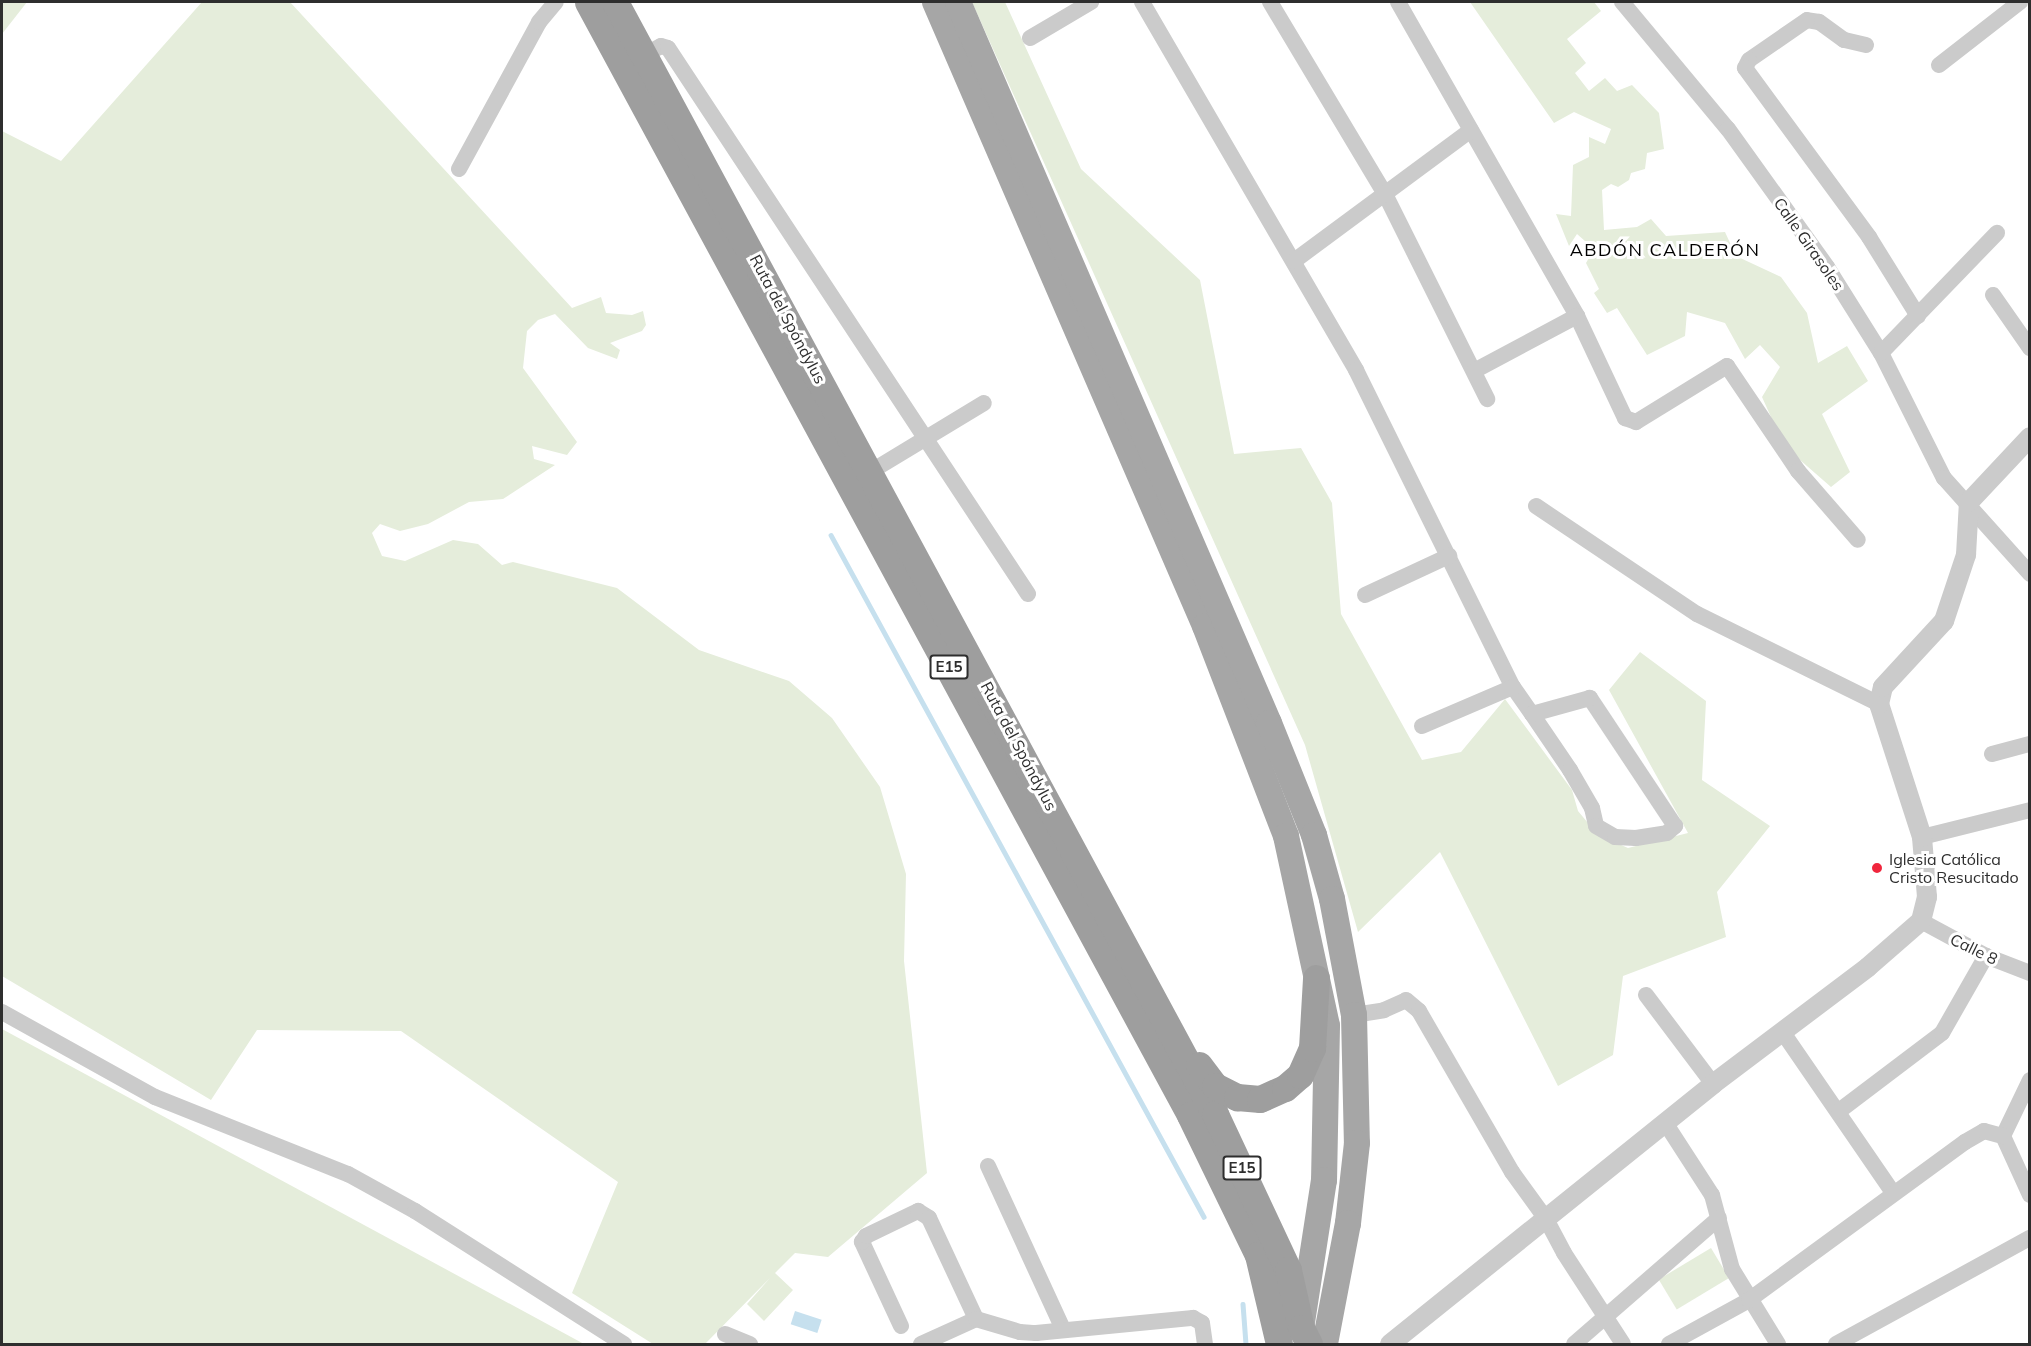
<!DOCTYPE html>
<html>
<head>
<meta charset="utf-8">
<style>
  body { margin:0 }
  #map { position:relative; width:2031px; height:1346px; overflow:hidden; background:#fff; font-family:Mulish,sans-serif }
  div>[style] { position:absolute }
  .green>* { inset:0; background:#e5eddb; transform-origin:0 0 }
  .water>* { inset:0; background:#c6e0ee; transform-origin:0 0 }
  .stream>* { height:4.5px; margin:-2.25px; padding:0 2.25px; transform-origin:2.25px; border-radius:2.25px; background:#c6e0ee }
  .minor>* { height:16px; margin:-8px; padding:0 8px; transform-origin:8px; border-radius:8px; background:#cbcbcb }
  .tertiary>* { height:20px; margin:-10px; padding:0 10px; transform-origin:10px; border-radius:10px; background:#cbcbcb }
  .primary>* { height:26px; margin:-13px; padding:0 13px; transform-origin:13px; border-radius:13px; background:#a6a6a6 }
  .trunk>* { height:27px; margin:-13.5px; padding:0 13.5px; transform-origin:13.5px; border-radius:13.5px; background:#9e9e9e }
  .dots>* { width:16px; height:16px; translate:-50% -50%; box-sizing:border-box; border:3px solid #fff; border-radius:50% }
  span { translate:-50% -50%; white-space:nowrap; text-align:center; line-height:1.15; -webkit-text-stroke:6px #fff; paint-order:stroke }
  .shield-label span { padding:2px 4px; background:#fff; border:2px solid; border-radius:4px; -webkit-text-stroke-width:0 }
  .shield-label { font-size:15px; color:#2e2e2e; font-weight:700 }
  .street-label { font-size:16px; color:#2e2e2e }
  .poi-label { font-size:16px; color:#2e2e2e }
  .left { translate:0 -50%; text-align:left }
  .neighbourhood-label { font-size:18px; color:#000; letter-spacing:1.5px }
  .frame { position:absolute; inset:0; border:3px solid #2e2e2e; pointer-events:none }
</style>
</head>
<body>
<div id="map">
  <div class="green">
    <i style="clip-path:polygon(2px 2px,27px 2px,2px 34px)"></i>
    <i style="clip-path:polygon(202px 2px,290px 2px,572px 308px,601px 297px,606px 313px,632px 315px,643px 311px,646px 325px,642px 331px,610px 343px,620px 350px,617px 359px,588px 348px,555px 314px,538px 320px,527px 331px,523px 368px,577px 442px,567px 455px,532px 446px,534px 459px,555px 465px,503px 499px,469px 502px,428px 524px,400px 531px,380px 524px,372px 533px,382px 556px,405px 561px,453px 540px,478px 544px,502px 565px,513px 562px,617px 588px,699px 650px,789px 681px,832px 718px,880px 787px,906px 874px,904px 961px,927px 1173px,828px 1257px,795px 1253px,775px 1273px,793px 1290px,764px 1321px,747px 1304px,770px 1278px,705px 1344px,653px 1344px,572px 1293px,618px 1182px,401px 1031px,257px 1030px,211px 1100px,2px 976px,2px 131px,61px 161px)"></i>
    <i style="clip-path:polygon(972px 2px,1005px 2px,1081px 169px,1200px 280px,1234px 454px,1301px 448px,1332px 503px,1341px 614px,1422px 760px,1461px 752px,1505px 699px,1572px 790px,1578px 811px,1598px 835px,1628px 848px,1688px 833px,1609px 690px,1640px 652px,1706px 701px,1702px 780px,1770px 826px,1717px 892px,1726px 937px,1623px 976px,1613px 1055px,1558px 1086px,1440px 852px,1358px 932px,1305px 745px)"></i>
    <i style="clip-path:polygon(1470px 2px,1594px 2px,1601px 11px,1567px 39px,1586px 63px,1575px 73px,1589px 91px,1605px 78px,1617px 91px,1632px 85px,1659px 113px,1664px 149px,1647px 153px,1645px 169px,1631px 173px,1629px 180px,1618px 187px,1611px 184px,1602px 190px,1604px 230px,1637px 227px,1651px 219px,1666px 236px,1725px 232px,1736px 256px,1781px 277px,1807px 313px,1818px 363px,1847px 346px,1868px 381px,1822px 414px,1850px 472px,1831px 487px,1784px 446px,1762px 397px,1780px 367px,1760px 345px,1745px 359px,1725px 323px,1687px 312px,1685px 336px,1647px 355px,1617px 308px,1607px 313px,1594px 293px,1599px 289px,1586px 263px,1594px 249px,1577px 234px,1569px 246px,1556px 214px,1571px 216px,1573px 165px,1589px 157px,1589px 137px,1605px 144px,1611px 129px,1574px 112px,1554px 123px)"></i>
    <i style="clip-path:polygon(2px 1029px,584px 1344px,2px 1344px)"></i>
    <i style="left:1711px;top:1248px;width:35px;height:61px;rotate:59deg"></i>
  </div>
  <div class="water">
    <i style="left:795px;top:1311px;width:28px;height:14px;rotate:18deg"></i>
  </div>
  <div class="stream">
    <i style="left:831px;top:535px;width:777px;rotate:61.32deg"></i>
    <i style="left:1243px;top:1304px;width:40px;rotate:85.7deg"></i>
  </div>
  <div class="minor">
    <i style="left:1142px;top:2px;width:426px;rotate:59.8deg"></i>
    <i style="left:1356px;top:370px;width:354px;rotate:63.7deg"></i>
    <i style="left:1513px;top:687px;width:33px;rotate:55deg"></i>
    <i style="left:1532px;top:714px;width:68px;rotate:55.8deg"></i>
    <i style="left:1570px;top:770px;width:44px;rotate:59.9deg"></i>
    <i style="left:1592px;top:808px;width:18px;rotate:77deg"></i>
    <i style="left:1596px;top:826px;width:22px;rotate:30deg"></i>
    <i style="left:1615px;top:837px;width:21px;rotate:3deg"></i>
    <i style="left:1636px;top:838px;width:31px;rotate:-9deg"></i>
    <i style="left:1667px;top:833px;width:11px;rotate:-41deg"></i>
    <i style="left:1675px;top:826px;width:154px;rotate:-123.6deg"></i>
    <i style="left:1590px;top:698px;width:60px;rotate:164.6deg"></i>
    <i style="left:1270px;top:2px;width:226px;rotate:59.1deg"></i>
    <i style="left:1386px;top:196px;width:227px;rotate:63.5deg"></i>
    <i style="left:1398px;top:2px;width:361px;rotate:60.3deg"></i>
    <i style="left:1577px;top:316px;width:113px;rotate:64.8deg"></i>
    <i style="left:1625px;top:418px;width:12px;rotate:20deg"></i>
    <i style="left:1636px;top:422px;width:107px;rotate:-31.6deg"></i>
    <i style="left:1727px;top:366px;width:127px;rotate:55.9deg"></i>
    <i style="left:1798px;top:471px;width:91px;rotate:49deg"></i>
    <i style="left:1622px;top:2px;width:165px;rotate:50.2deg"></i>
    <i style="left:1728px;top:129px;width:170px;rotate:54.3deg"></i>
    <i style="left:1827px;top:267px;width:102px;rotate:57.9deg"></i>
    <i style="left:1881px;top:353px;width:140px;rotate:63.3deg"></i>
    <i style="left:1944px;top:478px;width:129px;rotate:48.1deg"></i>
    <i style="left:1030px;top:38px;width:71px;rotate:-30.5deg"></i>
    <i style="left:1866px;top:45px;width:23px;rotate:-167deg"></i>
    <i style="left:1844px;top:40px;width:31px;rotate:-144deg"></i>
    <i style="left:1819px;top:22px;width:12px;rotate:-171deg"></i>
    <i style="left:1807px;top:20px;width:70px;rotate:145.4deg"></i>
    <i style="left:1749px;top:60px;width:9px;rotate:117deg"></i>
    <i style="left:1745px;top:68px;width:210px;rotate:53.7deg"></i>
    <i style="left:1869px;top:237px;width:93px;rotate:58.2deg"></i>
    <i style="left:644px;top:55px;width:19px;rotate:-28deg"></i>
    <i style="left:661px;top:46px;width:7px;rotate:16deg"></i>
    <i style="left:668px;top:48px;width:654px;rotate:56.6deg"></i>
    <i style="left:1939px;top:65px;width:103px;rotate:-37.9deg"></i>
    <i style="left:459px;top:169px;width:167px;rotate:-61.4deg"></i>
    <i style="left:539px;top:22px;width:26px;rotate:-50deg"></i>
    <i style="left:1294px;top:261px;width:220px;rotate:-36.5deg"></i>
    <i style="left:1993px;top:295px;width:65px;rotate:55.1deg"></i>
    <i style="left:1881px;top:353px;width:167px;rotate:-46deg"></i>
    <i style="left:1474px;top:371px;width:117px;rotate:-28.1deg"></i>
    <i style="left:870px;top:472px;width:133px;rotate:-31.2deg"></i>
    <i style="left:1536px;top:506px;width:194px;rotate:33.9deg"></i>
    <i style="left:1697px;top:614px;width:203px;rotate:26.3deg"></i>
    <i style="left:1365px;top:595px;width:93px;rotate:-24.9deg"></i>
    <i style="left:1422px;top:726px;width:99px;rotate:-23.2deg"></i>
    <i style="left:1992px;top:754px;width:39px;rotate:-15deg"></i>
    <i style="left:1922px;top:837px;width:111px;rotate:-14deg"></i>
    <i style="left:1921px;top:921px;width:74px;rotate:28.3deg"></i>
    <i style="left:1986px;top:956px;width:47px;rotate:21.1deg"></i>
    <i style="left:1646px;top:995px;width:111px;rotate:53deg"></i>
    <i style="left:2px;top:1012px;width:175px;rotate:29.1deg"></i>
    <i style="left:155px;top:1097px;width:208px;rotate:21.8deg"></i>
    <i style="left:348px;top:1174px;width:77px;rotate:28.9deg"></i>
    <i style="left:415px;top:1211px;width:248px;rotate:32.5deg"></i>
    <i style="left:1354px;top:1015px;width:30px;rotate:-9deg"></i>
    <i style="left:1384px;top:1010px;width:24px;rotate:-24deg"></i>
    <i style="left:1406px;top:1000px;width:17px;rotate:40deg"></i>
    <i style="left:1419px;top:1011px;width:186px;rotate:60deg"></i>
    <i style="left:1512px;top:1172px;width:58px;rotate:54.1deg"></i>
    <i style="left:1546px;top:1219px;width:38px;rotate:62deg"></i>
    <i style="left:1564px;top:1253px;width:108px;rotate:57deg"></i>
    <i style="left:1784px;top:1034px;width:191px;rotate:55.5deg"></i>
    <i style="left:2030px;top:1080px;width:62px;rotate:115.7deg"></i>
    <i style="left:2003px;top:1136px;width:65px;rotate:65.4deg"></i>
    <i style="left:1839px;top:1111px;width:129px;rotate:-37.1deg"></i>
    <i style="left:1942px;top:1033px;width:89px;rotate:-60.3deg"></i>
    <i style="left:1666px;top:1124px;width:85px;rotate:57.1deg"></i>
    <i style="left:1712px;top:1195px;width:77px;rotate:74.9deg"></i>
    <i style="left:1732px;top:1269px;width:88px;rotate:58.5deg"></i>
    <i style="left:988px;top:1166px;width:179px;rotate:65.3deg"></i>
    <i style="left:901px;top:1326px;width:93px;rotate:-114.9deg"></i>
    <i style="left:862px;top:1242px;width:7px;rotate:-56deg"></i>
    <i style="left:866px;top:1236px;width:58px;rotate:-25.7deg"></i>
    <i style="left:918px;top:1211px;width:13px;rotate:32deg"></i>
    <i style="left:929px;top:1218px;width:111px;rotate:65deg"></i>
    <i style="left:725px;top:1334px;width:27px;rotate:22deg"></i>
    <i style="left:921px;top:1344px;width:60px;rotate:-24.4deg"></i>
    <i style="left:976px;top:1319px;width:46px;rotate:16.5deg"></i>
    <i style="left:1020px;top:1332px;width:16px;rotate:4deg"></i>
    <i style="left:1036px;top:1333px;width:158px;rotate:-5.5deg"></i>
    <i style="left:1193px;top:1318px;width:10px;rotate:29deg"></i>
    <i style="left:1202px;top:1323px;width:21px;rotate:82deg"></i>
    <i style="left:1574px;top:1344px;width:192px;rotate:-41deg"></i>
    <i style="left:1669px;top:1344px;width:91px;rotate:-28.8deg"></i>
    <i style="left:1749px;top:1300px;width:268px;rotate:-36.2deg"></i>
    <i style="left:1965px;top:1142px;width:22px;rotate:-30deg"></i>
    <i style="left:1984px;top:1131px;width:20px;rotate:15deg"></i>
    <i style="left:1836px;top:1344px;width:221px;rotate:-28.7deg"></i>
  </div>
  <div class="tertiary">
    <i style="left:1390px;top:1344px;width:415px;rotate:-38.8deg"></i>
    <i style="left:1713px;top:1084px;width:194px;rotate:-37deg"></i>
    <i style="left:1868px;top:967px;width:70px;rotate:-41deg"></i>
    <i style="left:1921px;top:921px;width:25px;rotate:-76deg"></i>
    <i style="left:1927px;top:897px;width:60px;rotate:-94.8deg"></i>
    <i style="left:1922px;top:837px;width:140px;rotate:-107.9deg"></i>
    <i style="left:1879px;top:704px;width:17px;rotate:-77deg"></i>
    <i style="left:1883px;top:687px;width:90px;rotate:-47.3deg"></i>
    <i style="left:1944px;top:621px;width:70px;rotate:-71.6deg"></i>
    <i style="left:1966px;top:555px;width:53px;rotate:-86.8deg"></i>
    <i style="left:1969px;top:502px;width:89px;rotate:-46.8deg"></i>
  </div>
  <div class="primary">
    <i style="left:935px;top:2px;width:680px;rotate:66.6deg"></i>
    <i style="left:1205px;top:626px;width:225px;rotate:68.9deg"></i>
    <i style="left:1286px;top:836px;width:194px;rotate:77.8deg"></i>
    <i style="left:1327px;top:1026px;width:154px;rotate:91.1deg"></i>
    <i style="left:1324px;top:1180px;width:150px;rotate:98.8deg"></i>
    <i style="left:958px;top:2px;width:785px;rotate:66.67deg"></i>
    <i style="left:1269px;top:723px;width:121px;rotate:68.1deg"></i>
    <i style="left:1314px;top:835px;width:66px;rotate:74.3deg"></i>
    <i style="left:1332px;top:899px;width:118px;rotate:79.3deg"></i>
    <i style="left:1354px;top:1015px;width:128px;rotate:88.7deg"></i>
    <i style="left:1357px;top:1143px;width:81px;rotate:96.4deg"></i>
    <i style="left:1348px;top:1223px;width:123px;rotate:100.8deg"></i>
  </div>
  <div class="trunk">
    <i style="left:588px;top:2px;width:1265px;rotate:61.59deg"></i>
    <i style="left:1190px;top:1115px;width:156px;rotate:64.1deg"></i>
    <i style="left:1258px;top:1255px;width:91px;rotate:76.7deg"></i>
    <i style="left:615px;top:2px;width:1264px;rotate:61.65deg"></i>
    <i style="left:1215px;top:1114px;width:172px;rotate:64.9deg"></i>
    <i style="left:1288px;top:1270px;width:59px;rotate:77.4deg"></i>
    <i style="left:1301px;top:1328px;width:18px;rotate:63deg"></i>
    <i style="left:1199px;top:1065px;width:26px;rotate:53deg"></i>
    <i style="left:1215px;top:1086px;width:25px;rotate:27deg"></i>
    <i style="left:1237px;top:1097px;width:23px;rotate:5deg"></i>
    <i style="left:1260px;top:1099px;width:27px;rotate:-24deg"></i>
    <i style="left:1285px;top:1088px;width:20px;rotate:-41deg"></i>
    <i style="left:1300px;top:1075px;width:30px;rotate:-66deg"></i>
    <i style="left:1312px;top:1048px;width:70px;rotate:-86.7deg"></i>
  </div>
  <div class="dots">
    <i style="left:1877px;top:868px;background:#f0263d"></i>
  </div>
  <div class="shield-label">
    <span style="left:949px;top:667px">E15</span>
    <span style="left:1242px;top:1168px">E15</span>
  </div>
  <div class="street-label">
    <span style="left:1809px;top:244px;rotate:55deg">Calle Girasoles</span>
    <span style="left:788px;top:319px;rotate:62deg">Ruta del Spóndylus</span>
    <span style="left:1019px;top:746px;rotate:62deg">Ruta del Spóndylus</span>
    <span style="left:1974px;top:949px;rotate:26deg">Calle 8</span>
  </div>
  <div class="poi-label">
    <span class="left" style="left:1889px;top:868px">Iglesia Católica<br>Cristo Resucitado</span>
  </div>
  <div class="neighbourhood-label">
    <span style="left:1665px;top:250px">ABDÓN CALDERÓN</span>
  </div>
  <div class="frame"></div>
</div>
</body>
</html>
